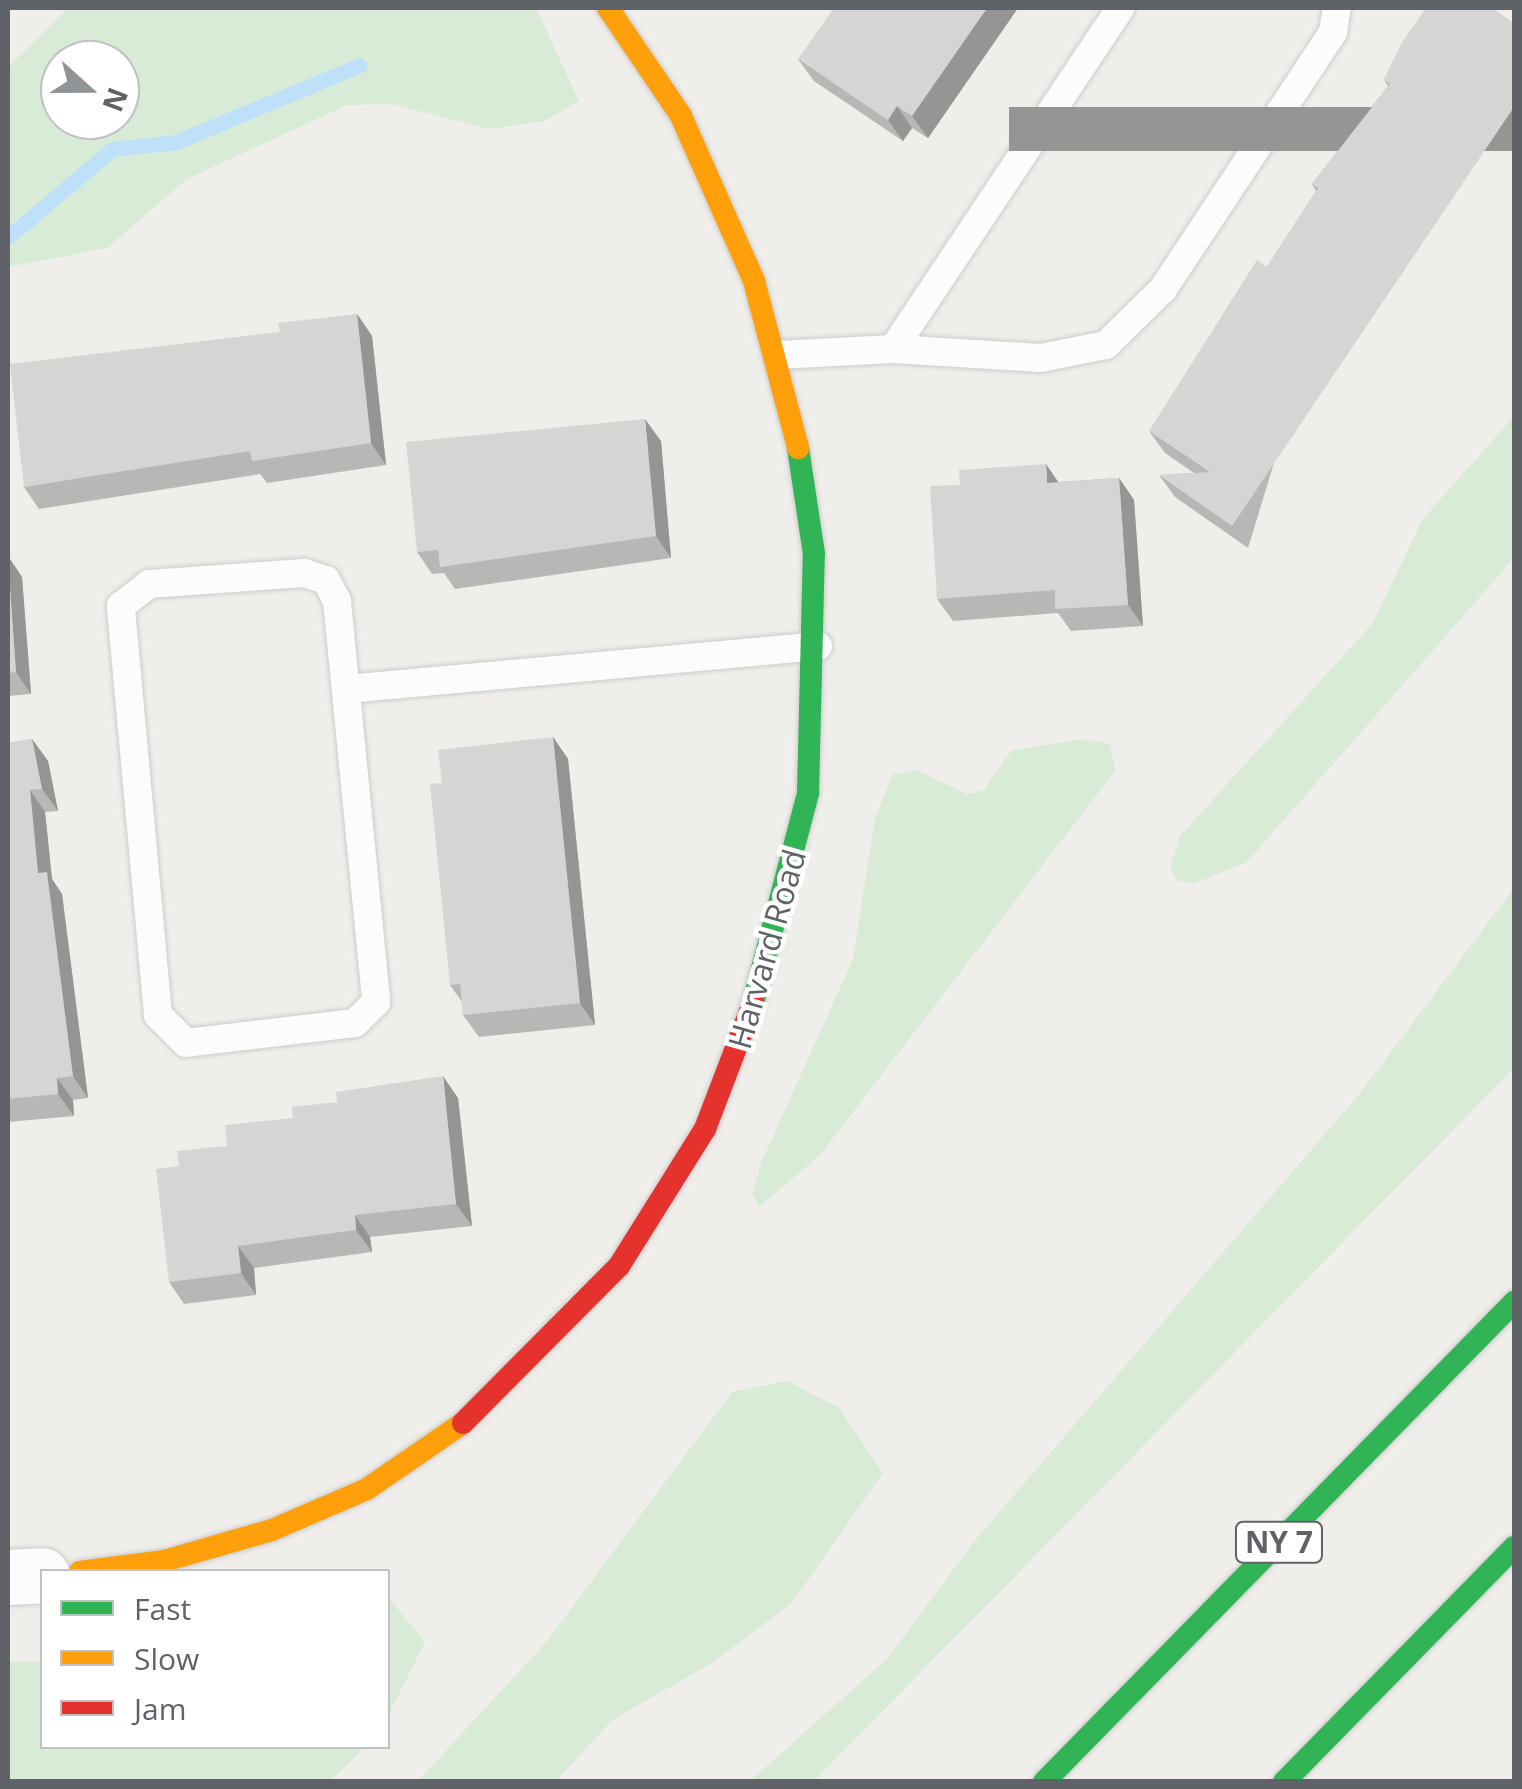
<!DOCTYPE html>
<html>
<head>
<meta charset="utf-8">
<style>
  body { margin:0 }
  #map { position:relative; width:1522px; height:1789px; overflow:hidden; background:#efeeea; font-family:"Open Sans",sans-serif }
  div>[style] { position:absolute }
  .green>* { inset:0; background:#d8ebd6 }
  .stream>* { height:15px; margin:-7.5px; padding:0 7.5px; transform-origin:7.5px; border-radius:7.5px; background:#bfe0f9 }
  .roads { filter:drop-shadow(0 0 2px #cbcccc) drop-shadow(0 0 2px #cbcccc) }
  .lane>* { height:28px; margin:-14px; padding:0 14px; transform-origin:14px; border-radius:14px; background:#fdfcfc }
  .street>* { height:55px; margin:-27.5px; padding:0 27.5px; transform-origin:27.5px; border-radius:27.5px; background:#fdfcfc }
  .fast>* { height:22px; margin:-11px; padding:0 11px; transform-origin:11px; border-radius:11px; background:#30b455 }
  .slow>* { height:22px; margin:-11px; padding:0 11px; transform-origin:11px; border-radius:11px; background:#ff9f0a }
  .jam>* { height:22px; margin:-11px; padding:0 11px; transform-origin:11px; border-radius:11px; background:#e5322d }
  .wall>* { inset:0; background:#b8b7b5 }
  .shaded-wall>* { inset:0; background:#969594; transform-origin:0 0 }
  .building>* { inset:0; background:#d6d5d3 }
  span { translate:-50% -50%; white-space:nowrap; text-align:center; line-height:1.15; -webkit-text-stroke:9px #fff; paint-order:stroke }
  .shield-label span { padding:2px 8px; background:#fff; border:2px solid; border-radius:8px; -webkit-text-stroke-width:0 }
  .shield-label { font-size:30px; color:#5f6368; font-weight:700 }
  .street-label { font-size:32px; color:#5f6368 }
  .frame { position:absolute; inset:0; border:10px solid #5f6368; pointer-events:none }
  .legend { position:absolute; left:40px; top:1569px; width:350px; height:180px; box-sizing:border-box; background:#fff; border:2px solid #bfc1c3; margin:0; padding:12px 18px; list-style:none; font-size:30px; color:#5f6368 }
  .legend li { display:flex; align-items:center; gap:20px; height:50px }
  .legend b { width:50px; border:2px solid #bfc1c3 }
  .north { position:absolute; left:40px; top:40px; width:100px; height:100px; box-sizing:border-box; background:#fff; border:2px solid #bfc1c3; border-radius:50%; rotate:111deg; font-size:28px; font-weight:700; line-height:40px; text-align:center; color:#5f6368 }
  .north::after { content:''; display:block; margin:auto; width:35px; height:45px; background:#919496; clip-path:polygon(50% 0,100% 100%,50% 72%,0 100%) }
</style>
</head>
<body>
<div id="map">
  <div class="green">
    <i style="clip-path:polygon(evenodd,69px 8px,536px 8px,579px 101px,544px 121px,490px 129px,391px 104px,347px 105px,187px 179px,107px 248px,8px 267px,8px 67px,69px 8px,60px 60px,120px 60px,120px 120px,60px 120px,60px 60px)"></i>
    <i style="clip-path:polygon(1514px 416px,1514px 558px,1247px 862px,1193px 884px,1178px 881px,1170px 868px,1180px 836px,1372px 624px,1423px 519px)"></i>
    <i style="clip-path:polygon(1083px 739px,1110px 744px,1115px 771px,820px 1155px,759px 1207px,752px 1194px,762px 1161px,853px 959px,875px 818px,893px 774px,916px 770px,967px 794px,984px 790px,1012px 750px)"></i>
    <i style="clip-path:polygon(1514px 888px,1514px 1068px,814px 1781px,750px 1781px,888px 1658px,972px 1544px,1361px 1092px)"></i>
    <i style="clip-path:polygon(787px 1381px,838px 1407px,883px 1473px,792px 1603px,712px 1663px,612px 1720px,556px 1781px,418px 1781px,548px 1640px,732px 1392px)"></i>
    <i style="clip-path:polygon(388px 1597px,425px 1642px,388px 1716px)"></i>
    <i style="clip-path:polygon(42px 1661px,42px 1746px,365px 1747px,330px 1781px,8px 1781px,8px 1662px)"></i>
  </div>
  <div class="stream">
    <i style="left:8px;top:237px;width:136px;rotate:-40.2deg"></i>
    <i style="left:112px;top:149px;width:64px;rotate:-6.2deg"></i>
    <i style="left:176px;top:142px;width:199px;rotate:-22.7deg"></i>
  </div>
  <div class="roads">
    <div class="lane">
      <i style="left:893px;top:349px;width:410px;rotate:-56.3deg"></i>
      <i style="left:777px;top:355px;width:116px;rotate:-3deg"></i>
      <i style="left:893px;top:349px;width:148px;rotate:3.5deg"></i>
      <i style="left:1041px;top:358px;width:66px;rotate:-11.3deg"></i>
      <i style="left:1106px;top:345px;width:80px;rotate:-44.5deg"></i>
      <i style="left:1163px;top:289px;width:308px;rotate:-56.5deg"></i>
      <i style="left:1333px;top:32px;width:24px;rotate:-81deg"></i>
      <i style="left:304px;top:573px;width:23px;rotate:18deg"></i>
      <i style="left:326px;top:580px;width:24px;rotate:62deg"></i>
      <i style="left:337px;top:601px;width:403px;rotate:84.4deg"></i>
      <i style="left:376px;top:1002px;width:30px;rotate:135deg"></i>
      <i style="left:355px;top:1023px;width:170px;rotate:173.3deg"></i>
      <i style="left:186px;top:1043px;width:40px;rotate:-135deg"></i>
      <i style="left:158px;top:1015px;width:411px;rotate:-95.2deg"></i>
      <i style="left:121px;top:606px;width:36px;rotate:-38deg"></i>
      <i style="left:149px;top:584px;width:155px;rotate:-4.1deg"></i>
      <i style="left:347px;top:689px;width:473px;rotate:-5.2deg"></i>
    </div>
    <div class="street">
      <i style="left:8px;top:1577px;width:34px;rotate:-3deg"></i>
    </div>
    <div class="fast">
      <i style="left:753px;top:1003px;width:217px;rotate:-75.3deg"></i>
      <i style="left:808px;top:793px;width:239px;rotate:-88.6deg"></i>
      <i style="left:814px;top:554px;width:107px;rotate:-98.6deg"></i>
      <i style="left:1044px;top:1782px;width:672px;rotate:-45.6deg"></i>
      <i style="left:1284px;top:1782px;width:329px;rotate:-45.6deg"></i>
    </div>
    <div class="slow">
      <i style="left:608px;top:8px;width:130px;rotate:55.9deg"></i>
      <i style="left:681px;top:116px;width:180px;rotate:66.1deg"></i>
      <i style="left:754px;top:281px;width:173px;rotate:75.2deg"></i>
      <i style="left:80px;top:1572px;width:85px;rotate:-7.5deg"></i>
      <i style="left:164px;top:1561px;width:112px;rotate:-16deg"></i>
      <i style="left:272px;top:1530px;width:103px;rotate:-23.3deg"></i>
      <i style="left:367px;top:1489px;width:116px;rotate:-34.5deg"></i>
    </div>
    <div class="jam">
      <i style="left:463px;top:1423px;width:221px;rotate:-45.2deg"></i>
      <i style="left:619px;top:1266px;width:162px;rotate:-57.9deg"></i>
      <i style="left:705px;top:1129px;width:135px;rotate:-69.1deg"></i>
    </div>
  </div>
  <div class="wall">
    <i style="clip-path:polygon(1018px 8px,928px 138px,912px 128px,903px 141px,814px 81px,798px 59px)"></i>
    <i style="clip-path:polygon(1403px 41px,1248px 548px,1175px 497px,1159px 475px,1194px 473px,1165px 453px,1149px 431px,1267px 267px,1316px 191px,1312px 184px,1388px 86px,1384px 80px)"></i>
    <i style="clip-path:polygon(357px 314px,372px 336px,386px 465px,267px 483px,260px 474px,39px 509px,24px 487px)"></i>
    <i style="clip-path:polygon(661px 441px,671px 558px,455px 589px,444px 573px,432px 574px,417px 552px)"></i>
    <i style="clip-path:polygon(1119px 478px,1134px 500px,1143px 626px,1071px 631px,1058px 613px,953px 621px,937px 599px,1058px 482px)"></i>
    <i style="clip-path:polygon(8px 556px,22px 577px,31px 694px,8px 696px)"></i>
    <i style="clip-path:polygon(553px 737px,568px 759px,595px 1025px,479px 1037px,463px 1015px,462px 1002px,450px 985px,442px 783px)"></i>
    <i style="clip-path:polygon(32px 739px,48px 761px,58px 811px,45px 812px,52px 879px,62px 894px,88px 1098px,73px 1100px,74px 1116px,8px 1122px,8px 743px)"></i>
    <i style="clip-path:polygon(458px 1098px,472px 1226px,370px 1237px,372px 1252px,254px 1268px,256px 1295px,184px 1304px,169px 1282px,179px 1166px,293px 1118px)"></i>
  </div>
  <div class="shaded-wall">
    <i style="clip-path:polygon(987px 8px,1018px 8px,928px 138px,912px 116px)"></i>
    <i style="clip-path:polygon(897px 106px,912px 128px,903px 141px,888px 120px)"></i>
    <i style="left:1514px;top:107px;width:44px;height:505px;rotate:90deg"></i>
    <i style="clip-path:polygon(357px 314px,372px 336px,386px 465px,371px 443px)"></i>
    <i style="clip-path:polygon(645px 419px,661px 441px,671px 558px,656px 536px)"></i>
    <i style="clip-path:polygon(1046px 464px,1061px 486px,1047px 483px)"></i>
    <i style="clip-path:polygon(1119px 478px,1134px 500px,1143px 626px,1128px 605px)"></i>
    <i style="clip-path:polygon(8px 556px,22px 577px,31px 694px,16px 672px)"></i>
    <i style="clip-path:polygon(553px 737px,568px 759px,595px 1025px,580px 1003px)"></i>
    <i style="clip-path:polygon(32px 739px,48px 761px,58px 811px,42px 789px)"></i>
    <i style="clip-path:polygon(30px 790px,45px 812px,52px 879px,62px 894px,88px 1098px,73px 1076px,38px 873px)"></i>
    <i style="clip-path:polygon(443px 1076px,458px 1098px,472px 1226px,456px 1204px)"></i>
    <i style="clip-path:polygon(57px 1078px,73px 1100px,74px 1116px,58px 1094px)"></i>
    <i style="clip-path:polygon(355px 1215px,370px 1237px,372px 1252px,356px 1230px)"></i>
    <i style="clip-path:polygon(238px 1246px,254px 1268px,256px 1295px,241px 1273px)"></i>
  </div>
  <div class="building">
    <i style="clip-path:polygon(834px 8px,987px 8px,912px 116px,897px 106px,888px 120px,798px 59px)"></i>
    <i style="clip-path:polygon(1426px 8px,1492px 8px,1514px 23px,1514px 107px,1232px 526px,1159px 475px,1210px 472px,1149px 431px,1257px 260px,1267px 267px,1318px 188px,1312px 184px,1390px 84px,1384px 80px,1403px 41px)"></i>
    <i style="clip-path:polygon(357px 314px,371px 443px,252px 461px,250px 451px,24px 487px,10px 364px,280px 332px,278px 323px)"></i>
    <i style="clip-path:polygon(645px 419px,656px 536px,440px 567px,438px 550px,417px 552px,406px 442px)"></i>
    <i style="clip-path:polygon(1046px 464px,1047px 483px,1119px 478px,1128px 605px,1055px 609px,1055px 590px,937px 599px,930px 486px,960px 485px,959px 470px)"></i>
    <i style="clip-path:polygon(8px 562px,16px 672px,8px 673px)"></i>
    <i style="clip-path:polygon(553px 737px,580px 1003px,463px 1015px,460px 984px,450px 985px,430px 784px,442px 783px,438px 750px)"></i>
    <i style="clip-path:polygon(32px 739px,42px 789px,30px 790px,38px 873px,47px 872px,73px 1076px,57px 1078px,58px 1094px,8px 1099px,8px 743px)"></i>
    <i style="clip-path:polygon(443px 1076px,456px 1204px,355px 1215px,356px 1230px,238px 1246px,241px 1273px,169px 1282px,156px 1169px,179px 1166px,177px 1151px,227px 1146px,225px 1125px,293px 1118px,292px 1107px,337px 1102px,336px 1092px)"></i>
  </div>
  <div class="shield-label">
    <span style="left:1279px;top:1542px">NY 7</span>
  </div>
  <div class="street-label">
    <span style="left:767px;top:949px;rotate:-74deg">Harvard Road</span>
  </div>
  <div class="frame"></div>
  <ul class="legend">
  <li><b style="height:12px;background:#30b455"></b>Fast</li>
  <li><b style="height:12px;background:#ff9f0a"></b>Slow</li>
  <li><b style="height:12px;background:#e5322d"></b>Jam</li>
  </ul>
  <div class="north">N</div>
</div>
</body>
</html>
